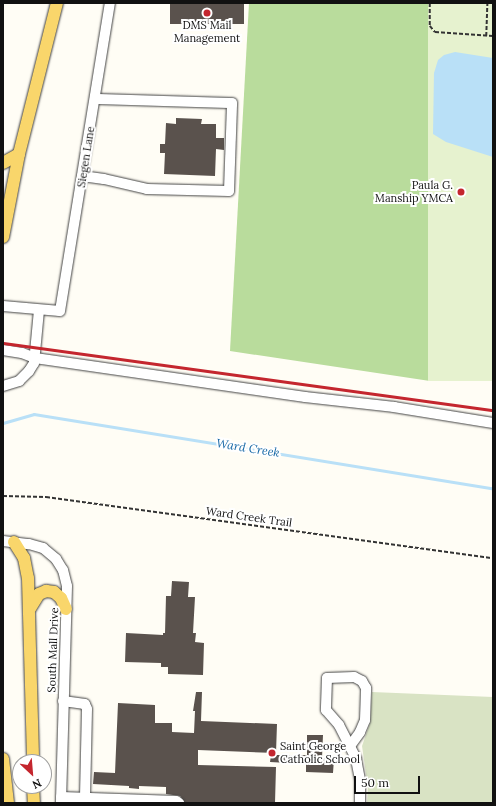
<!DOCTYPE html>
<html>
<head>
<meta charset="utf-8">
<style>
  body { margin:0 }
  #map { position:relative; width:496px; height:806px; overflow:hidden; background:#fffdf5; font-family:Lora,serif }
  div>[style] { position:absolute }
  .forest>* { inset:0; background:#b9dc9c }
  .cemetery>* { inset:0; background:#d9e3c4 }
  .pitch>* { inset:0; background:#e6f2cf; transform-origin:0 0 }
  .water>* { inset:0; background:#b9e0f7 }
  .stream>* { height:2.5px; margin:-1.25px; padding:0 1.25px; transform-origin:1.25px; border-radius:1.25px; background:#b9e0f7 }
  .building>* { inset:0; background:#5a524d; transform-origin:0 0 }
  .path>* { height:1.5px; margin-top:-0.75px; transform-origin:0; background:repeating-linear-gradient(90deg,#333 0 4px,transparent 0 6px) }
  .roads { filter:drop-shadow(0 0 1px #444) drop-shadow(0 0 1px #444) }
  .minor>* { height:10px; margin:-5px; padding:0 5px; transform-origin:5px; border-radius:5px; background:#fff }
  .major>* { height:12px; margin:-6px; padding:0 6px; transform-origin:6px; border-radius:6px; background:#f9d66b }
  .rail>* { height:2.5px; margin:-1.25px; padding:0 1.25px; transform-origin:1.25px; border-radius:1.25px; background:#c4262e }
  .dots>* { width:11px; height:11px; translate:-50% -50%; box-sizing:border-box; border:2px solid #fff; border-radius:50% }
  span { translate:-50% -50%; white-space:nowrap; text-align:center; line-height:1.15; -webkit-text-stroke:4px #fff; paint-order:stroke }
  .poi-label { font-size:11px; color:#111 }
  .right { translate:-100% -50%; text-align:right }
  .left { translate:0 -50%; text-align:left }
  .street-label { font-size:11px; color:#111 }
  .water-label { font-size:12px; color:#1768a6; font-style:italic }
  .frame { position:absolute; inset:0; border:4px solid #111; pointer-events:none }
  .north { position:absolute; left:12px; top:754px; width:40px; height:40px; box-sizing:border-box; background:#fff; border:1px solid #a0a0a0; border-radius:50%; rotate:154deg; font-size:11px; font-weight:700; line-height:16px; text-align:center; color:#111 }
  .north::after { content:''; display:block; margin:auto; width:14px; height:18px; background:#c4262e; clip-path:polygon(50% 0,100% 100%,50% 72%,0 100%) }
  .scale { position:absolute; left:354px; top:776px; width:66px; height:18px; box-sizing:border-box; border:2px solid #111; border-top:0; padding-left:5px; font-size:12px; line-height:14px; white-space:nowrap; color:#111; -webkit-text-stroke:3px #fff; paint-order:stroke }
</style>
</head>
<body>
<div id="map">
  <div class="forest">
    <i style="clip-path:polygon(249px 3px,428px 3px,430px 381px,230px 351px)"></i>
  </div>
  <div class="cemetery">
    <i style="clip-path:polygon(372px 692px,493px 697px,493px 803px,367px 803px,368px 788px,362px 746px,370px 723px)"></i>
  </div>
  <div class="pitch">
    <i style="left:428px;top:3px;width:65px;height:378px"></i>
  </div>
  <div class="water">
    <i style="clip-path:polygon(455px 52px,493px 58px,493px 157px,446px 142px,433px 134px,434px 73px,438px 60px,444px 55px)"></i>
  </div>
  <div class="stream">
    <i style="left:3px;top:423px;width:32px;rotate:-16deg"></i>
    <i style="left:34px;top:414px;width:465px;rotate:9.2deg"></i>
  </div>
  <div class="building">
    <i style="left:170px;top:3px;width:74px;height:21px"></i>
    <i style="clip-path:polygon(176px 118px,202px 119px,201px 124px,216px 124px,216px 138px,224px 138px,224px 150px,216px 149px,215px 176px,164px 174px,165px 153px,160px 153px,160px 144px,165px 144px,166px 123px,176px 124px)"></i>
    <i style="clip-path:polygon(172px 581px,189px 582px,188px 597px,195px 597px,193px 633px,196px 633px,195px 642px,204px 643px,203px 675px,168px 674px,168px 667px,161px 667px,161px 663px,125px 662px,126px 633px,163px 635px,163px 633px,165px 633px,166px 596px,171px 596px)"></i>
    <i style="clip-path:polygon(196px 692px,202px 692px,201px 721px,277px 724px,276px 753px,198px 750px,198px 765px,276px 767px,275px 803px,185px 803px,180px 796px,166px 794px,166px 787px,139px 786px,139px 789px,129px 788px,129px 786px,93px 784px,94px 772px,115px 773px,118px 703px,155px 705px,155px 723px,172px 723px,172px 732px,194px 733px,195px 711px,193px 711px)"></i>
    <i style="clip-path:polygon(307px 735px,323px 735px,322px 758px,334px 759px,333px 773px,306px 772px,306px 764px,270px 762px,271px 755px,307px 755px)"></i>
  </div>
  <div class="path">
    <i style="left:430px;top:3px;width:23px;rotate:90deg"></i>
    <i style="left:430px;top:26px;width:8px;rotate:50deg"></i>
    <i style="left:435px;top:32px;width:58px;rotate:3.9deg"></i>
    <i style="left:486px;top:36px;width:33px;rotate:-88deg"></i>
    <i style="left:3px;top:496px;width:43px;rotate:1.3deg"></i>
    <i style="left:46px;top:497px;width:451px;rotate:7.8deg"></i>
  </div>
  <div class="roads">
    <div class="minor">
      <i style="left:82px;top:176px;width:22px;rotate:8deg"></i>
      <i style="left:104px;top:179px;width:44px;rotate:13.1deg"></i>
      <i style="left:147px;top:189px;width:82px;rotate:1.4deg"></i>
      <i style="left:229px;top:191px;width:88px;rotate:-88deg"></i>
      <i style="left:232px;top:103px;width:137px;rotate:-178.3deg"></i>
      <i style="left:3px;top:306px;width:57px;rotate:5deg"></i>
      <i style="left:60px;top:311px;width:312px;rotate:-80.8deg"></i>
      <i style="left:3px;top:350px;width:19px;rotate:9deg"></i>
      <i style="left:22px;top:353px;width:14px;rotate:21deg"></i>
      <i style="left:35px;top:358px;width:273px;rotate:8.2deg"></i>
      <i style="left:305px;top:397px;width:90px;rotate:6.4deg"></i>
      <i style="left:394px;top:407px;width:100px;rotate:9.2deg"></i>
      <i style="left:3px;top:386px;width:17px;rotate:-17deg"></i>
      <i style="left:19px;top:381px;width:14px;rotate:-45deg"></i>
      <i style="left:29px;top:371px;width:9px;rotate:-58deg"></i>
      <i style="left:34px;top:363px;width:53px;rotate:-84.6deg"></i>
      <i style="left:3px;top:541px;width:26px;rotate:7deg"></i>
      <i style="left:29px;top:544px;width:15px;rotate:16deg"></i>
      <i style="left:43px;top:548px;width:17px;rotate:40deg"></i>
      <i style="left:56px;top:559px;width:13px;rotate:58deg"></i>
      <i style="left:63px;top:570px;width:16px;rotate:76deg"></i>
      <i style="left:67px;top:586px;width:217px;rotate:91.6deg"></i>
      <i style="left:63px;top:701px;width:22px;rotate:8deg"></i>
      <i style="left:85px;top:704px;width:5px;rotate:68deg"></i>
      <i style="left:87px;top:709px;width:89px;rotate:91.3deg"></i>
      <i style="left:350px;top:746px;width:17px;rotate:-54deg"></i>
      <i style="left:360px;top:732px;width:13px;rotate:-67deg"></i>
      <i style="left:365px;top:720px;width:32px;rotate:-88deg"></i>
      <i style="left:366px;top:688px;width:8px;rotate:-120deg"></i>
      <i style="left:362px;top:681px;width:9px;rotate:-153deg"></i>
      <i style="left:354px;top:677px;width:27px;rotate:178deg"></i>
      <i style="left:327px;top:678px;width:32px;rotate:92deg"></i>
      <i style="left:326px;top:710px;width:20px;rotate:49deg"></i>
      <i style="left:339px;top:725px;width:38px;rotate:63deg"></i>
      <i style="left:356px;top:759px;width:21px;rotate:79deg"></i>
      <i style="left:360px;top:780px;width:23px;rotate:90deg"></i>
      <i style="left:61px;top:797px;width:115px;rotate:2deg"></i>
      <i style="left:176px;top:801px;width:4px;rotate:34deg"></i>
    </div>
    <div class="major">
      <i style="left:3px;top:163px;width:18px;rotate:-29deg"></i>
      <i style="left:3px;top:237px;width:85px;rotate:-79.1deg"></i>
      <i style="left:19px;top:154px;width:156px;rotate:-75.9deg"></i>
      <i style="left:14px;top:542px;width:19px;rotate:58deg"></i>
      <i style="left:24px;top:558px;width:20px;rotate:79deg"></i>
      <i style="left:28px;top:578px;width:184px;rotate:88.4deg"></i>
      <i style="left:29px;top:610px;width:19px;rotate:-58deg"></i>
      <i style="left:39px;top:594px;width:8px;rotate:-23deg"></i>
      <i style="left:46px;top:591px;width:8px;rotate:7deg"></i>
      <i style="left:54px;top:592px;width:9px;rotate:41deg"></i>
      <i style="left:61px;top:598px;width:12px;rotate:66deg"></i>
      <i style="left:3px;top:759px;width:44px;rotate:83.5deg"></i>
      <i style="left:33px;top:786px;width:17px;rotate:87deg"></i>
    </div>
  </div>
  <div class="rail">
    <i style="left:3px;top:343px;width:495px;rotate:7.8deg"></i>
  </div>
  <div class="dots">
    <i style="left:207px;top:13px;background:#c4262e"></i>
    <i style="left:461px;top:192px;background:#c4262e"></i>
    <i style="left:272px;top:753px;background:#c4262e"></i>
  </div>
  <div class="poi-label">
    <span style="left:207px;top:32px">DMS Mail<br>Management</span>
    <span class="right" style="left:453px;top:192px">Paula G.<br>Manship YMCA</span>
    <span class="left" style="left:280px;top:753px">Saint George<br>Catholic School</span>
  </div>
  <div class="street-label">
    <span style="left:86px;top:157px;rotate:-81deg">Siegen Lane</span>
    <span style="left:249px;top:517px;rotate:8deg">Ward Creek Trail</span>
    <span style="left:53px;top:650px;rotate:-88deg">South Mall Drive</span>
  </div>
  <div class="water-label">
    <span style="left:248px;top:448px;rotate:9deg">Ward Creek</span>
  </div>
  <div class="frame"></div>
  <div class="north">N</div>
  <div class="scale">50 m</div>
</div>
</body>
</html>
